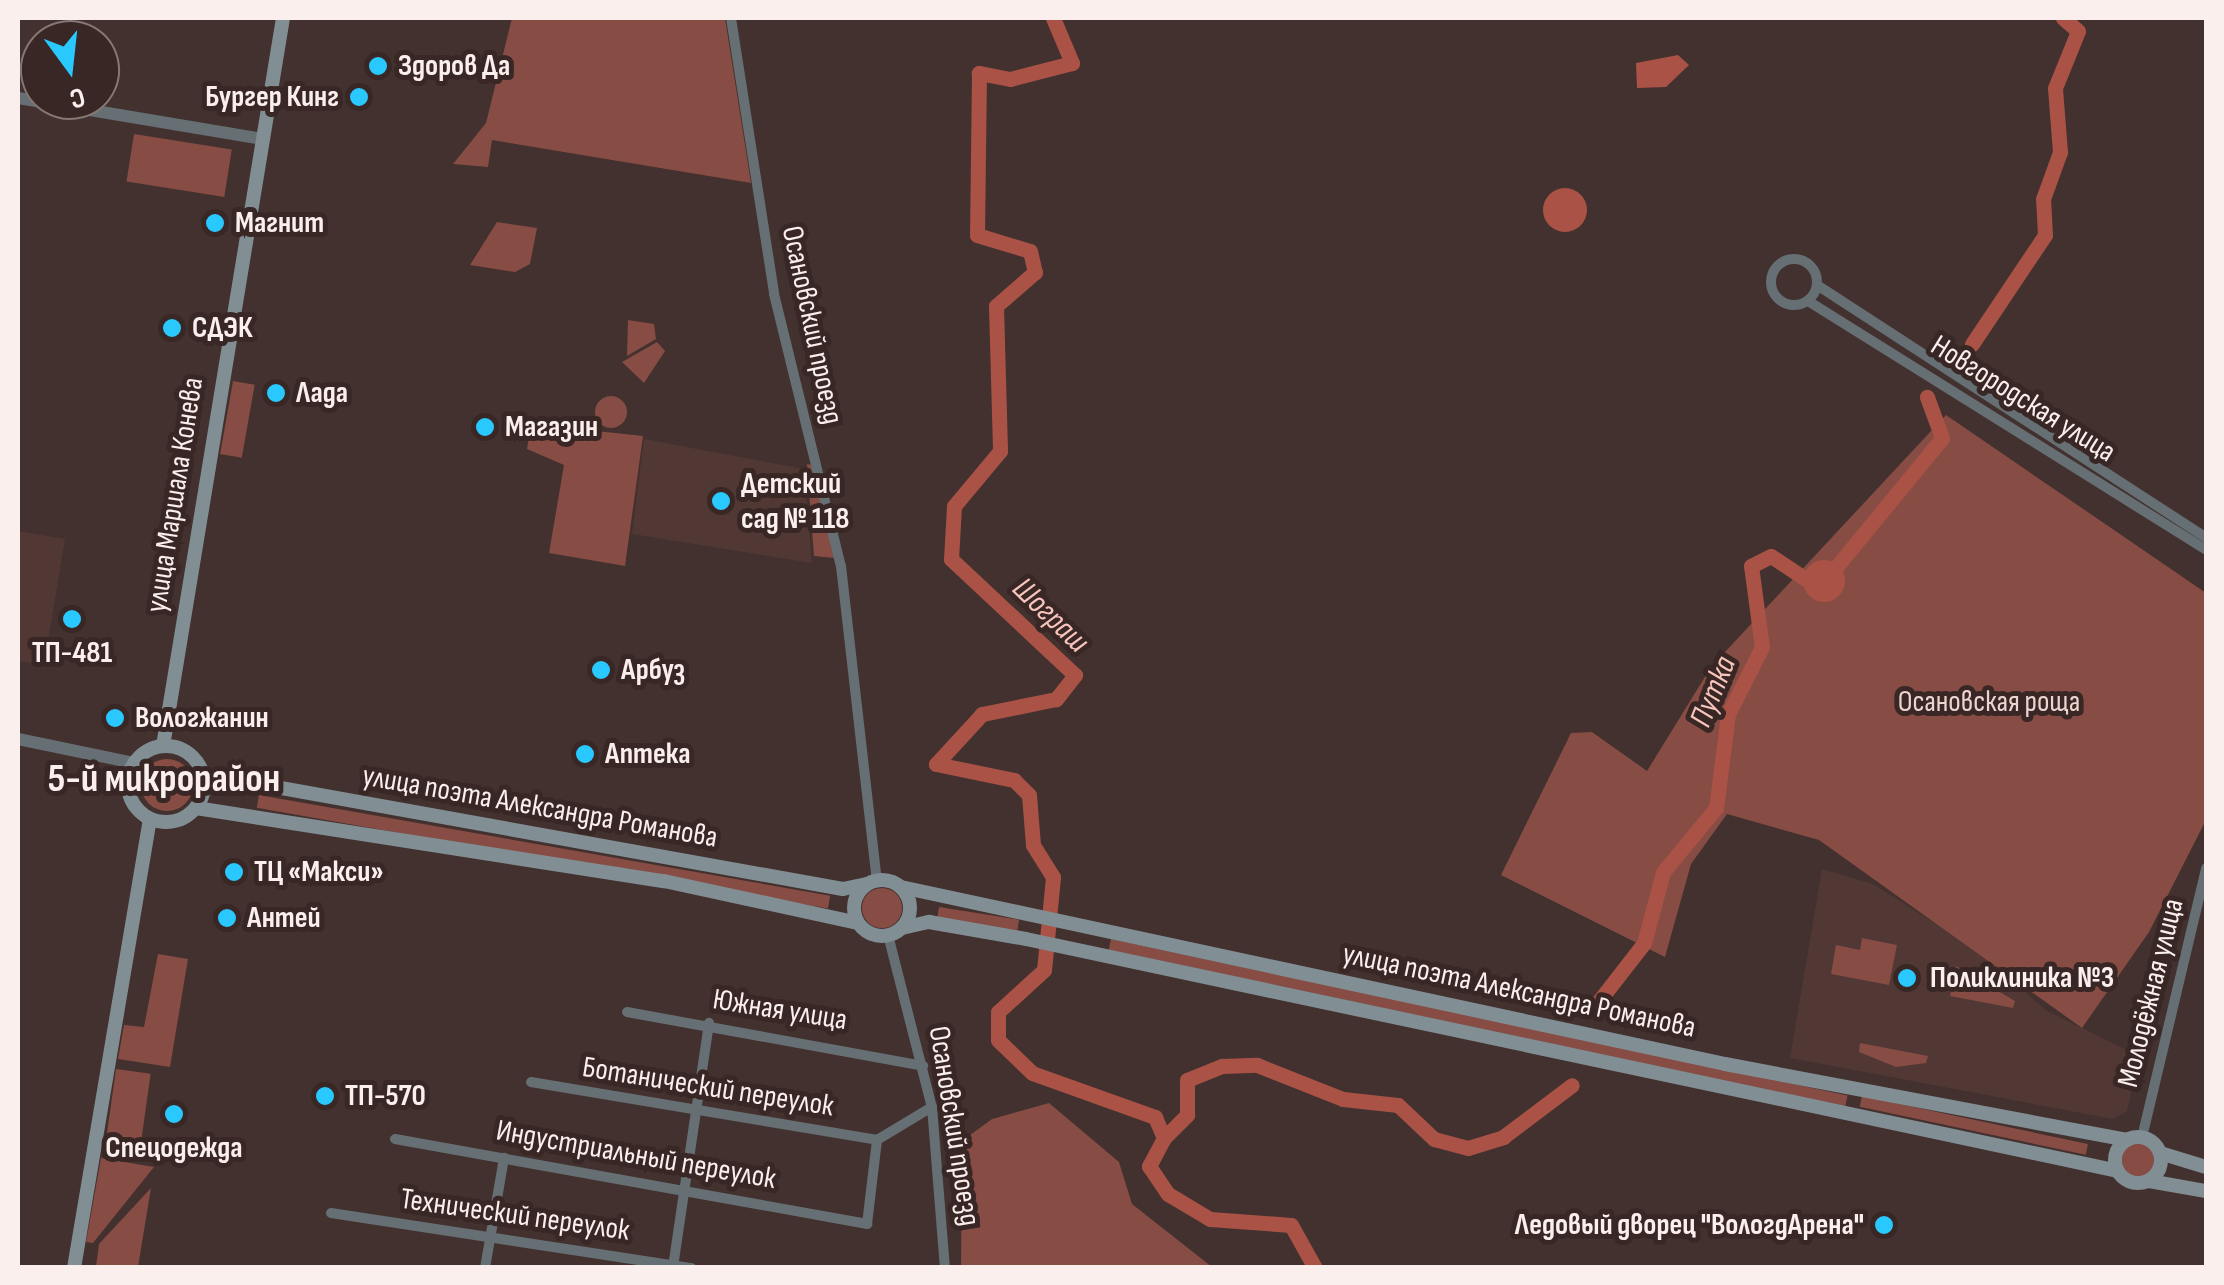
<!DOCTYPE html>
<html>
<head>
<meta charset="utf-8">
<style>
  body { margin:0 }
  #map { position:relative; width:2224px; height:1285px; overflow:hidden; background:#42312e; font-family:"Sofia Sans Condensed",sans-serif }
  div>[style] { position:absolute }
  .built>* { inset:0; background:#513834 }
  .green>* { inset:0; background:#874c43; transform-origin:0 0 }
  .round { border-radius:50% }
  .water>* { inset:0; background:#aa5246 }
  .river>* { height:15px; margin:-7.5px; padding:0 7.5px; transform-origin:7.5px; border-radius:7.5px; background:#aa5246 }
  .minor>* { height:10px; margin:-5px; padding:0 5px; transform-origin:5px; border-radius:5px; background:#666f73 }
  .minor>.ring { margin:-5px; padding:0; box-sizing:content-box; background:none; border:10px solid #666f73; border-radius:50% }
  .tertiary>* { height:12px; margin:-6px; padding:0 6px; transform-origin:6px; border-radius:6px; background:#666f73 }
  .secondary>* { height:14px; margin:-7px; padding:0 7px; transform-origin:7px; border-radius:7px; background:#818f95 }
  .secondary>.ring { margin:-7px; padding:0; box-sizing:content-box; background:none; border:14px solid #818f95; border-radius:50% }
  .dots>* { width:28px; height:28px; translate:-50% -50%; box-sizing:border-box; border:5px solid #382724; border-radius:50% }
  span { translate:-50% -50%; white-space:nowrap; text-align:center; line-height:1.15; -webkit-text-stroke:10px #382724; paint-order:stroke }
  .poi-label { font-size:30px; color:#fbefed; font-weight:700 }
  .left { translate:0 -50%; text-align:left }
  .right { translate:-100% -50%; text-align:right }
  .street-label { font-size:30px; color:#fbefed }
  .park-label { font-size:30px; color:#eed4d0 }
  .water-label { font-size:32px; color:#f8c5bc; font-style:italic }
  .district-label { font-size:40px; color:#fbefed; font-weight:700 }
  .frame { position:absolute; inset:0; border:20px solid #fbefed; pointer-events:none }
  .north { position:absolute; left:20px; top:20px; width:100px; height:100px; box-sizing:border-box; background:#382724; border:2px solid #867774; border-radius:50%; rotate:165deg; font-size:28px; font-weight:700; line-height:40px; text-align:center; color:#fbefed }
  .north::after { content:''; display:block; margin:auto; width:35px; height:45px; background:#29c8ff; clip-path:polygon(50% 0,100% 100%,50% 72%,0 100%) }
</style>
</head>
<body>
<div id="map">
  <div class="built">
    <i style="clip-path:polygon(644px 439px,804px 469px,812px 563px,632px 534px)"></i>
    <i style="clip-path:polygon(18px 531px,65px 539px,44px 665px,18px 661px)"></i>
    <i style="clip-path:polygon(1822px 869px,1873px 884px,1973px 947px,2047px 1011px,2139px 1056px,2127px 1111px,2113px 1119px,1790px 1058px)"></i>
  </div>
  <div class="green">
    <i style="clip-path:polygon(512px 18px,725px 18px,751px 183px,492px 140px,488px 167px,453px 164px,486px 123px)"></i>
    <i style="left:134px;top:134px;width:99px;height:48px;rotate:9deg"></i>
    <i style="clip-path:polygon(497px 222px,537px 228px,530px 264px,515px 272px,470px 265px)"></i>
    <i style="clip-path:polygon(628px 320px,654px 324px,656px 339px,627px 356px)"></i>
    <i style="clip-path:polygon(657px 342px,665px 351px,644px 383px,622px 362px)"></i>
    <i style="left:233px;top:381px;width:22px;height:74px;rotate:10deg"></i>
    <i class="round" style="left:595px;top:396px;width:32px;height:32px"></i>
    <i style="clip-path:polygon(1946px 415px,2206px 593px,2206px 820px,2149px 932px,2082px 1028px,1819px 840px,1727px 814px,1691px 864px,1665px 957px,1501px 875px,1571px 733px,1592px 732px,1647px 771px,1711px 667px)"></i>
    <i style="clip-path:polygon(531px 424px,643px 436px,625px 566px,549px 553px,564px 465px,527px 449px)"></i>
    <i style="clip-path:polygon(807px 464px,813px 465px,834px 558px,814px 556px)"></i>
    <i class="round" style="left:141px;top:759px;width:52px;height:52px"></i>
    <i style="left:259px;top:795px;width:580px;height:13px;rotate:10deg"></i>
    <i class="round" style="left:862px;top:888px;width:40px;height:40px"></i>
    <i style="left:939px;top:907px;width:81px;height:12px;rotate:9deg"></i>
    <i style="clip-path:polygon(1862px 938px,1897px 945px,1889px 985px,1831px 974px,1836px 945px,1860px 950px)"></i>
    <i style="left:1111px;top:939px;width:753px;height:11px;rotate:12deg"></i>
    <i style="clip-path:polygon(158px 954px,188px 959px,170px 1067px,118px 1059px,124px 1025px,144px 1027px)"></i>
    <i style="clip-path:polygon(1956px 966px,2015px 1001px,2013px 1008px,1950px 996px)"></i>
    <i style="clip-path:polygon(1860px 1043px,1928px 1056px,1926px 1063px,1896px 1067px,1859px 1052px)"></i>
    <i style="left:116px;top:1069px;width:35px;height:81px;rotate:8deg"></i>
    <i style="left:1862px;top:1096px;width:231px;height:11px;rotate:12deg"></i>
    <i style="clip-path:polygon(1049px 1103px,1119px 1162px,1132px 1204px,1212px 1267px,961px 1267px,962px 1141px,992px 1119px)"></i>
    <i class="round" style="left:2122px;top:1143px;width:34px;height:34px"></i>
    <i style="clip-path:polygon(101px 1158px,154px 1167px,93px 1243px,86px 1242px)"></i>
    <i style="clip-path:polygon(151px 1188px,138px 1267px,96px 1267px,99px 1244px)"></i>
  </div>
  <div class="water">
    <i style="clip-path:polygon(1678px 55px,1689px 65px,1666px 87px,1637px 88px,1636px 63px)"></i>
    <i class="round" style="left:1543px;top:188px;width:44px;height:44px"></i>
    <i class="round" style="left:1803px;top:560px;width:42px;height:42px"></i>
  </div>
  <div class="river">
    <i style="left:1053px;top:18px;width:49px;rotate:67.1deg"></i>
    <i style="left:1072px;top:63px;width:64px;rotate:165.5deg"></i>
    <i style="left:1010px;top:79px;width:32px;rotate:-169deg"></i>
    <i style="left:979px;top:73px;width:162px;rotate:90.7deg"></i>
    <i style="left:977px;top:235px;width:55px;rotate:16.8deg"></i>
    <i style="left:1030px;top:251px;width:22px;rotate:77deg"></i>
    <i style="left:1035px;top:272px;width:52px;rotate:138.9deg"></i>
    <i style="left:996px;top:306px;width:145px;rotate:88.4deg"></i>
    <i style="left:1000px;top:451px;width:72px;rotate:129.9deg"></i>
    <i style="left:954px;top:506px;width:53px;rotate:93.2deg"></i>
    <i style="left:951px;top:559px;width:170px;rotate:43.1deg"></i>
    <i style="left:1075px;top:675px;width:31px;rotate:128deg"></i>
    <i style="left:1056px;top:699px;width:76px;rotate:168.5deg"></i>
    <i style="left:982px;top:714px;width:68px;rotate:132.6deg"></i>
    <i style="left:936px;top:764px;width:80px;rotate:11.6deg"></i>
    <i style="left:1014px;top:780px;width:21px;rotate:45deg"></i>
    <i style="left:1029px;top:795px;width:50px;rotate:85.4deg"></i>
    <i style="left:1033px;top:845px;width:38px;rotate:58deg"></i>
    <i style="left:1053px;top:877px;width:93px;rotate:95.5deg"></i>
    <i style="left:1044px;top:970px;width:62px;rotate:137.6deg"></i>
    <i style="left:998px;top:1012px;width:28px;rotate:90deg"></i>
    <i style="left:998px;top:1040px;width:47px;rotate:44.1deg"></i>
    <i style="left:1032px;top:1073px;width:131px;rotate:19.7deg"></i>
    <i style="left:1155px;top:1117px;width:23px;rotate:67deg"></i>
    <i style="left:1164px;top:1138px;width:32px;rotate:118deg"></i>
    <i style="left:1149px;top:1166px;width:34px;rotate:56deg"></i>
    <i style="left:1168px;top:1194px;width:49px;rotate:30.8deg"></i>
    <i style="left:1210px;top:1219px;width:81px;rotate:4.2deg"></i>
    <i style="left:1291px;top:1225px;width:49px;rotate:60.8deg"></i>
    <i style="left:1972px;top:344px;width:131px;rotate:-56.2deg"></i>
    <i style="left:2045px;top:235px;width:36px;rotate:-93deg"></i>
    <i style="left:2043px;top:199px;width:50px;rotate:-70.1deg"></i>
    <i style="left:2060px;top:152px;width:64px;rotate:-94.5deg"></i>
    <i style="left:2055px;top:88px;width:61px;rotate:-68deg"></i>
    <i style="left:2078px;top:31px;width:20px;rotate:-139deg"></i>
    <i style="left:1595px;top:1006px;width:80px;rotate:-52.1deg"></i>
    <i style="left:1644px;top:943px;width:73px;rotate:-75deg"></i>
    <i style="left:1663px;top:872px;width:83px;rotate:-50.4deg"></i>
    <i style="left:1716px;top:808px;width:95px;rotate:-82.7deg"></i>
    <i style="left:1728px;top:714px;width:75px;rotate:-63.1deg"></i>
    <i style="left:1762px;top:647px;width:82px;rotate:-97.7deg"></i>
    <i style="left:1751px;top:566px;width:22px;rotate:-27deg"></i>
    <i style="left:1771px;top:556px;width:58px;rotate:33.7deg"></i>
    <i style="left:1819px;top:588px;width:194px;rotate:-50.6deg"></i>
    <i style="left:1942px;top:438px;width:44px;rotate:-110.1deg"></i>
    <i style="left:1164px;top:1138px;width:33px;rotate:-45deg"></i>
    <i style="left:1187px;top:1115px;width:35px;rotate:-90deg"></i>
    <i style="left:1187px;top:1080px;width:38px;rotate:-22deg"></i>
    <i style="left:1222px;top:1066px;width:35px;rotate:-2deg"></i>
    <i style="left:1257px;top:1065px;width:92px;rotate:21.6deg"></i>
    <i style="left:1343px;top:1099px;width:55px;rotate:6.2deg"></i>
    <i style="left:1398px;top:1105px;width:50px;rotate:43.4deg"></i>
    <i style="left:1434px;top:1139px;width:35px;rotate:15deg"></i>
    <i style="left:1468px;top:1148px;width:37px;rotate:-17deg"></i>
    <i style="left:1503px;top:1137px;width:86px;rotate:-37deg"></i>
  </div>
  <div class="minor">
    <i style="left:731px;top:18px;width:279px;rotate:81.1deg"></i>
    <i style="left:774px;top:294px;width:280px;rotate:76.2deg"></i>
    <i style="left:841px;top:566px;width:316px;rotate:83.5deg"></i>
    <i class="ring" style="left:1771px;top:259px;width:36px;height:36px"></i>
    <i style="left:1817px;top:285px;width:464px;rotate:33deg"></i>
    <i style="left:1808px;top:301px;width:469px;rotate:32deg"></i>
    <i style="left:888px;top:935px;width:178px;rotate:75.7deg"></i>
    <i style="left:932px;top:1107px;width:162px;rotate:85.4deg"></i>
    <i style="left:627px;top:1012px;width:301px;rotate:10.3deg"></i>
    <i style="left:531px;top:1082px;width:351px;rotate:9.5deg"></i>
    <i style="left:2144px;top:1129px;width:268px;rotate:-76.6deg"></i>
    <i style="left:395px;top:1139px;width:480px;rotate:10.2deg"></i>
    <i style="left:867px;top:1224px;width:85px;rotate:-83.2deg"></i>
    <i style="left:877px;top:1140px;width:64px;rotate:-31deg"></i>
    <i style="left:331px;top:1213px;width:365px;rotate:8.7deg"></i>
    <i style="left:673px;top:1267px;width:247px;rotate:-81.6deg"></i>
    <i style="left:485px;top:1268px;width:112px;rotate:-80.2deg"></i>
  </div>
  <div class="tertiary">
    <i style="left:18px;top:98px;width:249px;rotate:9.5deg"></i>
    <i style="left:18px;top:739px;width:118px;rotate:11.7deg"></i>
  </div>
  <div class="secondary">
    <i class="ring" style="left:128px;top:746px;width:62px;height:62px"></i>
    <i style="left:163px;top:746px;width:738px;rotate:-80.64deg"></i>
    <i style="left:203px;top:774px;width:650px;rotate:10.19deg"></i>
    <i style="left:843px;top:889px;width:24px;rotate:-12deg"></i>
    <i style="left:196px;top:808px;width:474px;rotate:8.9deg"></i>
    <i style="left:664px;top:881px;width:198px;rotate:12.2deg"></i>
    <i class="ring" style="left:854px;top:880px;width:42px;height:42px"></i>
    <i style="left:901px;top:887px;width:843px;rotate:12.12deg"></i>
    <i style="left:1725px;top:1064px;width:409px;rotate:10.7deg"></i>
    <i style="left:902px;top:928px;width:28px;rotate:-13deg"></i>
    <i style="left:929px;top:922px;width:98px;rotate:9.9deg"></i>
    <i style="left:1026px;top:939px;width:1116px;rotate:11.99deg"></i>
    <i class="ring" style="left:2115px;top:1137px;width:32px;height:32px"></i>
    <i style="left:2160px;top:1153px;width:48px;rotate:16.9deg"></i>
    <i style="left:2149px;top:1181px;width:58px;rotate:10deg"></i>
    <i style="left:74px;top:1268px;width:455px;rotate:-80.4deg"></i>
  </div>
  <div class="dots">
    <i style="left:378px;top:66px;background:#29c8ff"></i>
    <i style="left:359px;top:97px;background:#29c8ff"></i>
    <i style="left:215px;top:223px;background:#29c8ff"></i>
    <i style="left:172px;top:328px;background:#29c8ff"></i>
    <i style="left:276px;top:393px;background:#29c8ff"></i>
    <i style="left:485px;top:427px;background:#29c8ff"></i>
    <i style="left:721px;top:501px;background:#29c8ff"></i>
    <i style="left:72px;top:619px;background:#29c8ff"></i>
    <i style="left:601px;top:670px;background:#29c8ff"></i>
    <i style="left:115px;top:718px;background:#29c8ff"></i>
    <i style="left:585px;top:754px;background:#29c8ff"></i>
    <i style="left:234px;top:872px;background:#29c8ff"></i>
    <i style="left:227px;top:918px;background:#29c8ff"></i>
    <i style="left:1907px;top:978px;background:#29c8ff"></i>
    <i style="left:325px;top:1096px;background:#29c8ff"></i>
    <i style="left:174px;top:1114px;background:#29c8ff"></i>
    <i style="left:1884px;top:1225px;background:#29c8ff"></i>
  </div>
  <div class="poi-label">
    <span class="left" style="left:398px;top:66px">Здоров Да</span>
    <span class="right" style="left:339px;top:97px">Бургер Кинг</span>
    <span class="left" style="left:235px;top:223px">Магнит</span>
    <span class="left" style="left:192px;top:328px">СДЭК</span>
    <span class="left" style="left:296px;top:393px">Лада</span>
    <span class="left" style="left:505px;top:427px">Магазин</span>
    <span class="left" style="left:741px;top:501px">Детский<br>сад № 118</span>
    <span style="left:72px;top:653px">ТП-481</span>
    <span class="left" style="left:621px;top:670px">Арбуз</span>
    <span class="left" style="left:135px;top:718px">Вологжанин</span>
    <span class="left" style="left:605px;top:754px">Аптека</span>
    <span class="left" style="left:254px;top:872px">ТЦ «Макси»</span>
    <span class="left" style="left:247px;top:918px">Антей</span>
    <span class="left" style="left:1930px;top:978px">Поликлиника №3</span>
    <span class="left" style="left:345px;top:1096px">ТП-570</span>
    <span style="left:174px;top:1148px">Спецодежда</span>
    <span class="right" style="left:1864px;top:1225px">Ледовый дворец "ВологдАрена"</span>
  </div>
  <div class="street-label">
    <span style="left:812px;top:325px;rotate:78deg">Осановский проезд</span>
    <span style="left:2023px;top:399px;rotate:32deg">Новгородская улица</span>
    <span style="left:175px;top:495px;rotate:-81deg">улица Маршала Конева</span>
    <span style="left:540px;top:807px;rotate:10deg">улица поэта Александра Романова</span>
    <span style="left:1519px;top:991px;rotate:12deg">улица поэта Александра Романова</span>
    <span style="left:2151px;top:993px;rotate:-76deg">Молодёжная улица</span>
    <span style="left:780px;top:1010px;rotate:9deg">Южная улица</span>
    <span style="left:708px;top:1087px;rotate:9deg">Ботанический переулок</span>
    <span style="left:954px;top:1126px;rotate:81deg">Осановский проезд</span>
    <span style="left:636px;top:1155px;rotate:10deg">Индустриальный переулок</span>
    <span style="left:515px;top:1215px;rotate:8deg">Технический переулок</span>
  </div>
  <div class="park-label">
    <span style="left:1989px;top:702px">Осановская роща</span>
  </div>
  <div class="water-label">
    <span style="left:1050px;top:616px;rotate:44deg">Шограш</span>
    <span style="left:1714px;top:692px;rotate:-68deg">Путка</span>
  </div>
  <div class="district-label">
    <span style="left:164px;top:779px">5-й микрорайон</span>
  </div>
  <div class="frame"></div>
  <div class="north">С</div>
</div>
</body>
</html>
